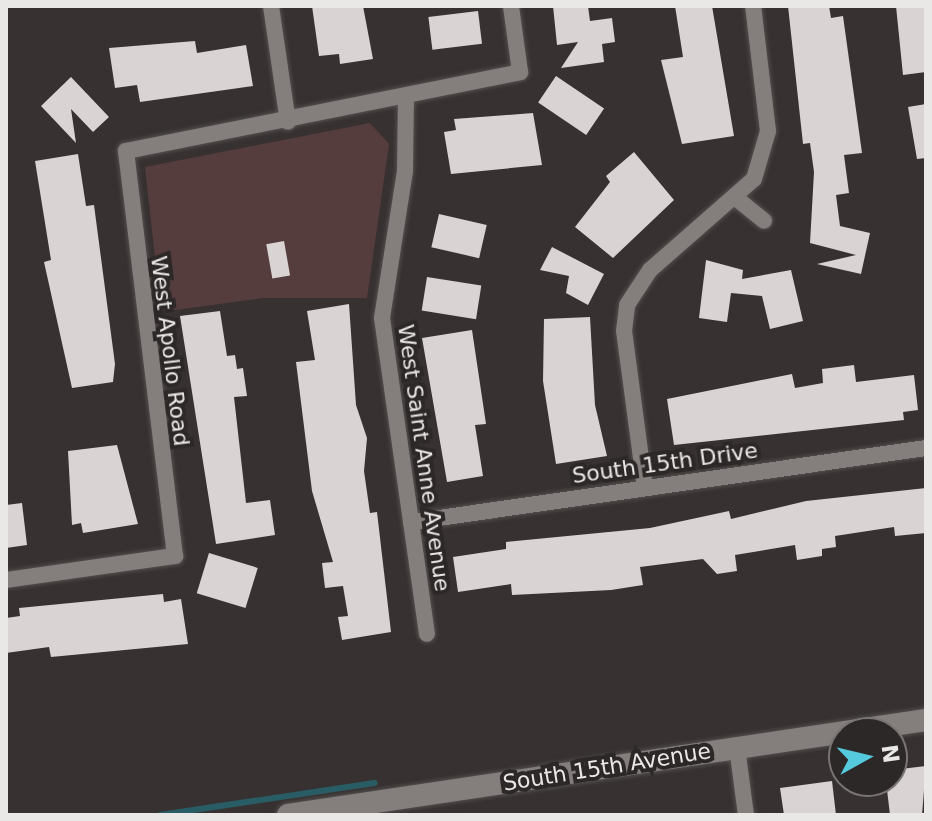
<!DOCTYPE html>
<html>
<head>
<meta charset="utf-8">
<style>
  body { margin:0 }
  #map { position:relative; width:932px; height:821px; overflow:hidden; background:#373131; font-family:"DejaVu Sans",sans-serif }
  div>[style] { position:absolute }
  .green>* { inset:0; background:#563d3d }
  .stream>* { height:6px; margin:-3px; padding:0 3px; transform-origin:3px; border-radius:3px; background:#295d65 }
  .building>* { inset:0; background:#dad3d3; transform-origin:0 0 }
  .roads { filter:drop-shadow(0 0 2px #534f4f) drop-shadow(0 0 2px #534f4f) }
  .street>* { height:16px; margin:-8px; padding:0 8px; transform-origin:8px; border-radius:8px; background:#847e7d }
  .secondary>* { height:22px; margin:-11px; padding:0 11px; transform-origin:11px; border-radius:11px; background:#847e7d }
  span { translate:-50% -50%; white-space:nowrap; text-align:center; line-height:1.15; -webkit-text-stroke:8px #2d2828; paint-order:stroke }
  .street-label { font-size:22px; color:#eae7e7 }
  .frame { position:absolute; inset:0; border:8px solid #eae7e7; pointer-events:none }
  .north { position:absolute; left:828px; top:717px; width:80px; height:80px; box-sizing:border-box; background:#2d2828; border:2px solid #797474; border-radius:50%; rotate:82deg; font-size:22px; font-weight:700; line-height:32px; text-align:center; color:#eae7e7 }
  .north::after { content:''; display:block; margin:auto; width:28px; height:36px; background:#54cadc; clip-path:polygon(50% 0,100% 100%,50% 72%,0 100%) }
</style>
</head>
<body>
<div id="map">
  <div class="green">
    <i style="clip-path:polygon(370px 123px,389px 144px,367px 298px,263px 298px,161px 312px,145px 167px)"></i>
  </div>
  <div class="stream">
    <i style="left:160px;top:815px;width:217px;rotate:-8.5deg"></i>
  </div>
  <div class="building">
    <i style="clip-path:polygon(312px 6px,363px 6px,373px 59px,340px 64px,339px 54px,319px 56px)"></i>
    <i style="clip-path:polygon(553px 6px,588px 6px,590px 21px,612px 18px,615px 42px,602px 44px,604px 62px,561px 68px,578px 42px,557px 45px)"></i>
    <i style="clip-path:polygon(675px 6px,712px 6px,734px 136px,682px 144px,661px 60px,683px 57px)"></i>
    <i style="clip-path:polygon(788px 6px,829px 6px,831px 18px,843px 16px,862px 153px,844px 155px,849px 193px,836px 195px,840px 226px,870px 233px,861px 274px,817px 264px,856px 255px,810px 243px,814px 172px,810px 143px,803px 144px)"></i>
    <i style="clip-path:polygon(896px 6px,926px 6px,926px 72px,903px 75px)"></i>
    <i style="left:478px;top:11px;width:33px;height:50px;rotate:83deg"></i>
    <i style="clip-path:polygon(195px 41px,197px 53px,246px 45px,253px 86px,140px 102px,137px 85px,115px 88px,109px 48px)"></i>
    <i style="left:556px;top:76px;width:58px;height:32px;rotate:34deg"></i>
    <i style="clip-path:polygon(71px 77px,109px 117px,93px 132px,71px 109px,76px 143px,41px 106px)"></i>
    <i style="clip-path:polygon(926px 104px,926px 158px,917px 159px,908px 107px)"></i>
    <i style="clip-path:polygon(533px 113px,542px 165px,451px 174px,444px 132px,456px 130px,454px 119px)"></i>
    <i style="clip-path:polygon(634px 152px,674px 200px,613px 258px,575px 227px,610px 182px,606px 176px)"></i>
    <i style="clip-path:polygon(78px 154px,86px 206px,94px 205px,115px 364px,113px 382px,72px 388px,44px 262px,51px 260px,35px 161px)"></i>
    <i style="left:439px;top:214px;width:49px;height:34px;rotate:13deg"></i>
    <i style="left:284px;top:241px;width:35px;height:18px;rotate:80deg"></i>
    <i style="clip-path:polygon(552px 247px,604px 274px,588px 305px,566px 293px,569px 276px,540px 270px)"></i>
    <i style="clip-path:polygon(706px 260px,743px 270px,742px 279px,791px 270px,803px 321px,770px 329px,762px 296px,731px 293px,727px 322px,699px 318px)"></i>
    <i style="left:427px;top:277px;width:55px;height:34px;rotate:9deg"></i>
    <i style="clip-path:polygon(349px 304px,356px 405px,367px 438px,364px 471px,370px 513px,377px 512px,391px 632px,342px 640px,338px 617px,348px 616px,343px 586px,325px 588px,322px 563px,333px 562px,312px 491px,296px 362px,315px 360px,307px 311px)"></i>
    <i style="clip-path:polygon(220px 311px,227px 356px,235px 355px,237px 369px,243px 368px,247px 396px,234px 397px,246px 503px,270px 500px,275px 535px,216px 544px,180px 316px)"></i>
    <i style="clip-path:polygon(590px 317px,595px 405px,607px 456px,556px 464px,543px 381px,544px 319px)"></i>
    <i style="clip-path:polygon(472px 330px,486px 424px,475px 425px,483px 476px,447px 482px,422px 338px)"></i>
    <i style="clip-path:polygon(854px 365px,856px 382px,914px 375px,918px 410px,903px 412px,904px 420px,674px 445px,667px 399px,792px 374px,795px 388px,823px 383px,822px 369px)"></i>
    <i style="clip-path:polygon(117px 445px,138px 524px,83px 533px,81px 523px,72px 525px,68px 451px)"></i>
    <i style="clip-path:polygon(926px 488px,926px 533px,895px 536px,894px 527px,835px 536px,836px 547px,822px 549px,822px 556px,797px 560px,795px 545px,735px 555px,737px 571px,717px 574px,703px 559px,640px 567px,643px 585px,611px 590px,512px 595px,511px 584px,458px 592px,453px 557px,506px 549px,506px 542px,650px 528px,729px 511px,731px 519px,806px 501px)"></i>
    <i style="clip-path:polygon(22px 503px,27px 545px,6px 548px,6px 505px)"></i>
    <i style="left:209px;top:553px;width:51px;height:42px;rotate:17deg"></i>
    <i style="clip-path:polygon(163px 594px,164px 602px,181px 599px,188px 644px,51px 657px,49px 647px,6px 653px,6px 618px,20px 616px,19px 608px)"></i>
    <i style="clip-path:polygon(926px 766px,922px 815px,890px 815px,886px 781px,892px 770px)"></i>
    <i style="clip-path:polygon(832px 781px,836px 815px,784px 815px,780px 788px)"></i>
  </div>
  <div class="roads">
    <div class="street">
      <i style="left:271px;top:6px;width:117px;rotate:81.7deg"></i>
      <i style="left:406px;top:97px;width:74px;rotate:90.8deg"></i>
      <i style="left:405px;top:171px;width:149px;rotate:98.9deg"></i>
      <i style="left:382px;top:318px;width:319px;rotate:81.9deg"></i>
      <i style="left:736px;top:198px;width:36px;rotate:39deg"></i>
      <i style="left:645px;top:488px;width:158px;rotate:-97.6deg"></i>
      <i style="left:624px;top:331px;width:26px;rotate:-83deg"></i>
      <i style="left:627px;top:305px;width:42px;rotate:-56.7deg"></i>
      <i style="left:650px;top:270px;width:138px;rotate:-41.2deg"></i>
      <i style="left:754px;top:179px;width:50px;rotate:-73.7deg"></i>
      <i style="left:768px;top:131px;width:126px;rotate:-96.8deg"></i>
      <i style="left:411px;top:522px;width:520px;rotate:-8.18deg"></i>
      <i style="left:6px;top:580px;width:171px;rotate:-8.1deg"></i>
      <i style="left:175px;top:556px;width:408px;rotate:-96.9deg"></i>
      <i style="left:126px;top:151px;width:402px;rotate:-11.3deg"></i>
      <i style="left:520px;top:72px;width:67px;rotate:-97.8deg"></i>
      <i style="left:737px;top:747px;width:69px;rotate:82.5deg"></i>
    </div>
    <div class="secondary">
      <i style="left:288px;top:815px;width:645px;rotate:-8.47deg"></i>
    </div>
  </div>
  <div class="street-label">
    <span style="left:170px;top:351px;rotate:83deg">West Apollo Road</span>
    <span style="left:424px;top:458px;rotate:82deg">West Saint Anne Avenue</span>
    <span style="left:665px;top:463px;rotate:-8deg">South 15th Drive</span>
    <span style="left:607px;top:767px;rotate:-9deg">South 15th Avenue</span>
  </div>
  <div class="frame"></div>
  <div class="north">N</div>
</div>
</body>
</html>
